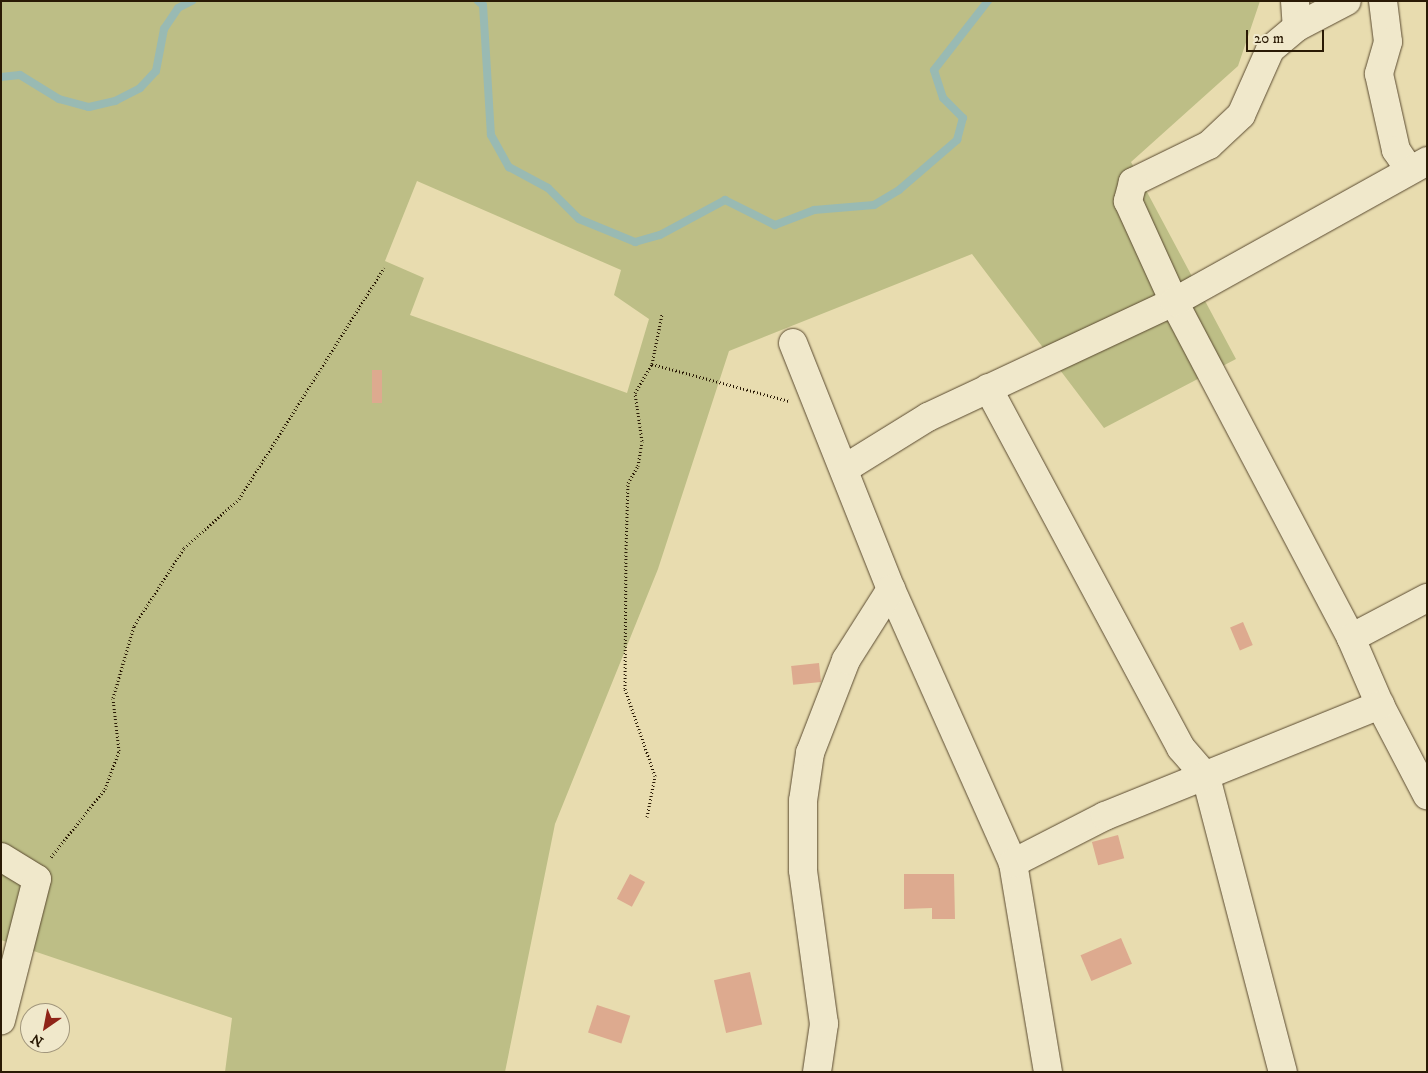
<!DOCTYPE html>
<html>
<head>
<meta charset="utf-8">
<style>
  body { margin:0 }
  #map { position:relative; width:1428px; height:1073px; overflow:hidden; background:#e8dcaf; font-family:"IM FELL DW Pica",serif }
  div>[style] { position:absolute }
  .green>* { inset:0; background:#bdbe86 }
  .stream>* { height:8px; margin:-4px; padding:0 4px; transform-origin:4px; border-radius:4px; background:#99bab3 }
  .building>* { inset:0; background:#ddaa8f; transform-origin:0 0 }
  .path>* { height:3px; margin-top:-1.5px; transform-origin:0; background:repeating-linear-gradient(90deg,#2a1a05 0 1px,transparent 0 3.5px) }
  .roads { filter:drop-shadow(0 0 1px #5a4a30) drop-shadow(0 0 1px #5a4a30) }
  .minor>* { height:28px; margin:-14px; padding:0 14px; transform-origin:14px; border-radius:14px; background:#f0e8cb }
  span { translate:-50% -50%; white-space:nowrap; text-align:center; line-height:1.15; -webkit-text-stroke:5px #f0e8cb; paint-order:stroke }
  .frame { position:absolute; inset:0; border:2px solid #2a1a05; pointer-events:none }
  .north { position:absolute; left:20px; top:1003px; width:50px; height:50px; box-sizing:border-box; background:#f0e8cb; border:1px solid #a1967c; border-radius:50%; rotate:213deg; font-size:14px; font-weight:700; line-height:20px; text-align:center; color:#2a1a05 }
  .north::after { content:''; display:block; margin:auto; width:18px; height:22px; background:#8f2418; clip-path:polygon(50% 0,100% 100%,50% 72%,0 100%) }
  .scale { position:absolute; left:1246px; top:30px; width:78px; height:22px; box-sizing:border-box; border:2px solid #2a1a05; border-top:0; padding-left:6px; font-size:15px; line-height:18px; white-space:nowrap; color:#2a1a05; -webkit-text-stroke:4px #f0e8cb; paint-order:stroke }
</style>
</head>
<body>
<div id="map">
  <div class="green">
    <i style="clip-path:polygon(evenodd,1px 1px,1260px 1px,1238px 66px,1131px 162px,1236px 359px,1104px 428px,972px 254px,729px 351px,658px 569px,555px 824px,505px 1072px,225px 1072px,232px 1018px,1px 940px,1px 1px,417px 181px,621px 270px,614px 295px,649px 319px,627px 393px,410px 315px,424px 278px,385px 261px,417px 181px)"></i>
  </div>
  <div class="stream">
    <i style="left:478px;top:1px;width:6px;rotate:39deg"></i>
    <i style="left:483px;top:5px;width:130px;rotate:86.5deg"></i>
    <i style="left:491px;top:135px;width:37px;rotate:61deg"></i>
    <i style="left:509px;top:167px;width:44px;rotate:28.3deg"></i>
    <i style="left:548px;top:188px;width:44px;rotate:45deg"></i>
    <i style="left:579px;top:219px;width:61px;rotate:22.3deg"></i>
    <i style="left:635px;top:242px;width:26px;rotate:-16deg"></i>
    <i style="left:660px;top:235px;width:74px;rotate:-28.3deg"></i>
    <i style="left:725px;top:200px;width:56px;rotate:26.6deg"></i>
    <i style="left:775px;top:225px;width:42px;rotate:-21deg"></i>
    <i style="left:814px;top:210px;width:60px;rotate:-4.8deg"></i>
    <i style="left:874px;top:205px;width:29px;rotate:-31deg"></i>
    <i style="left:899px;top:190px;width:77px;rotate:-40.8deg"></i>
    <i style="left:957px;top:140px;width:23px;rotate:-75deg"></i>
    <i style="left:963px;top:118px;width:28px;rotate:-135deg"></i>
    <i style="left:943px;top:98px;width:29px;rotate:-108deg"></i>
    <i style="left:934px;top:70px;width:88px;rotate:-52deg"></i>
    <i style="left:1px;top:77px;width:19px;rotate:-6deg"></i>
    <i style="left:20px;top:75px;width:46px;rotate:31.6deg"></i>
    <i style="left:59px;top:99px;width:31px;rotate:15deg"></i>
    <i style="left:89px;top:107px;width:27px;rotate:-13deg"></i>
    <i style="left:115px;top:101px;width:28px;rotate:-27deg"></i>
    <i style="left:140px;top:88px;width:23px;rotate:-47deg"></i>
    <i style="left:156px;top:71px;width:43px;rotate:-79.2deg"></i>
    <i style="left:164px;top:29px;width:25px;rotate:-56deg"></i>
    <i style="left:178px;top:8px;width:16px;rotate:-27deg"></i>
  </div>
  <div class="building">
    <i style="left:372px;top:370px;width:10px;height:33px"></i>
    <i style="left:1243px;top:622px;width:25px;height:14px;rotate:67deg"></i>
    <i style="left:819px;top:663px;width:19px;height:28px;rotate:84deg"></i>
    <i style="left:1118px;top:835px;width:24px;height:27px;rotate:75deg"></i>
    <i style="left:630px;top:874px;width:17px;height:28px;rotate:28deg"></i>
    <i style="clip-path:polygon(904px 874px,954px 874px,955px 919px,932px 919px,932px 908px,904px 909px)"></i>
    <i style="left:1121px;top:938px;width:28px;height:44px;rotate:67deg"></i>
    <i style="left:750px;top:972px;width:54px;height:37px;rotate:77deg"></i>
    <i style="left:597px;top:1005px;width:35px;height:29px;rotate:18deg"></i>
  </div>
  <div class="path">
    <i style="left:652px;top:364px;width:142px;rotate:15.1deg"></i>
    <i style="left:647px;top:817px;width:42px;rotate:-79deg"></i>
    <i style="left:655px;top:776px;width:92px;rotate:-109deg"></i>
    <i style="left:625px;top:689px;width:140px;rotate:-89.6deg"></i>
    <i style="left:626px;top:549px;width:66px;rotate:-88.3deg"></i>
    <i style="left:628px;top:483px;width:20px;rotate:-60deg"></i>
    <i style="left:638px;top:466px;width:25px;rotate:-81deg"></i>
    <i style="left:642px;top:441px;width:49px;rotate:-98.3deg"></i>
    <i style="left:635px;top:393px;width:34px;rotate:-60deg"></i>
    <i style="left:652px;top:364px;width:51px;rotate:-78.7deg"></i>
    <i style="left:51px;top:857px;width:87px;rotate:-51.5deg"></i>
    <i style="left:105px;top:789px;width:40px;rotate:-69.8deg"></i>
    <i style="left:119px;top:751px;width:53px;rotate:-96.5deg"></i>
    <i style="left:113px;top:698px;width:75px;rotate:-73.7deg"></i>
    <i style="left:134px;top:626px;width:93px;rotate:-57.3deg"></i>
    <i style="left:184px;top:548px;width:74px;rotate:-41.7deg"></i>
    <i style="left:239px;top:499px;width:273px;rotate:-57.9deg"></i>
  </div>
  <div class="roads">
    <div class="minor">
      <i style="left:1295px;top:1px;width:26px;rotate:86deg"></i>
      <i style="left:1297px;top:27px;width:35px;rotate:140deg"></i>
      <i style="left:1270px;top:50px;width:71px;rotate:114deg"></i>
      <i style="left:1241px;top:115px;width:44px;rotate:136.8deg"></i>
      <i style="left:1209px;top:145px;width:85px;rotate:154deg"></i>
      <i style="left:1133px;top:182px;width:20px;rotate:105deg"></i>
      <i style="left:1128px;top:201px;width:111px;rotate:65.5deg"></i>
      <i style="left:1174px;top:302px;width:380px;rotate:62.2deg"></i>
      <i style="left:1351px;top:638px;width:73px;rotate:66.6deg"></i>
      <i style="left:1380px;top:705px;width:102px;rotate:62.4deg"></i>
      <i style="left:1383px;top:1px;width:41px;rotate:83deg"></i>
      <i style="left:1388px;top:42px;width:33px;rotate:106deg"></i>
      <i style="left:1379px;top:74px;width:78px;rotate:77.4deg"></i>
      <i style="left:1396px;top:150px;width:23px;rotate:56deg"></i>
      <i style="left:1297px;top:27px;width:56px;rotate:-27.5deg"></i>
      <i style="left:793px;top:343px;width:265px;rotate:68.3deg"></i>
      <i style="left:891px;top:589px;width:300px;rotate:66deg"></i>
      <i style="left:1013px;top:863px;width:212px;rotate:80.5deg"></i>
      <i style="left:988px;top:388px;width:408px;rotate:61.8deg"></i>
      <i style="left:1181px;top:748px;width:38px;rotate:49deg"></i>
      <i style="left:1206px;top:777px;width:305px;rotate:75.4deg"></i>
      <i style="left:844px;top:469px;width:99px;rotate:-31.8deg"></i>
      <i style="left:928px;top:417px;width:272px;rotate:-25.1deg"></i>
      <i style="left:1174px;top:302px;width:290px;rotate:-29.1deg"></i>
      <i style="left:1351px;top:638px;width:86px;rotate:-27.8deg"></i>
      <i style="left:1px;top:857px;width:42px;rotate:31.4deg"></i>
      <i style="left:37px;top:879px;width:146px;rotate:104.3deg"></i>
      <i style="left:1013px;top:863px;width:103px;rotate:-27.1deg"></i>
      <i style="left:1105px;top:816px;width:297px;rotate:-22deg"></i>
      <i style="left:817px;top:1072px;width:49px;rotate:-81.7deg"></i>
      <i style="left:824px;top:1024px;width:155px;rotate:-97.8deg"></i>
      <i style="left:803px;top:870px;width:69px;rotate:-90deg"></i>
      <i style="left:803px;top:801px;width:49px;rotate:-81.7deg"></i>
      <i style="left:810px;top:753px;width:100px;rotate:-68.8deg"></i>
      <i style="left:846px;top:660px;width:84px;rotate:-57.6deg"></i>
    </div>
  </div>
  <div class="frame"></div>
  <div class="north">N</div>
  <div class="scale">20 m</div>
</div>
</body>
</html>
